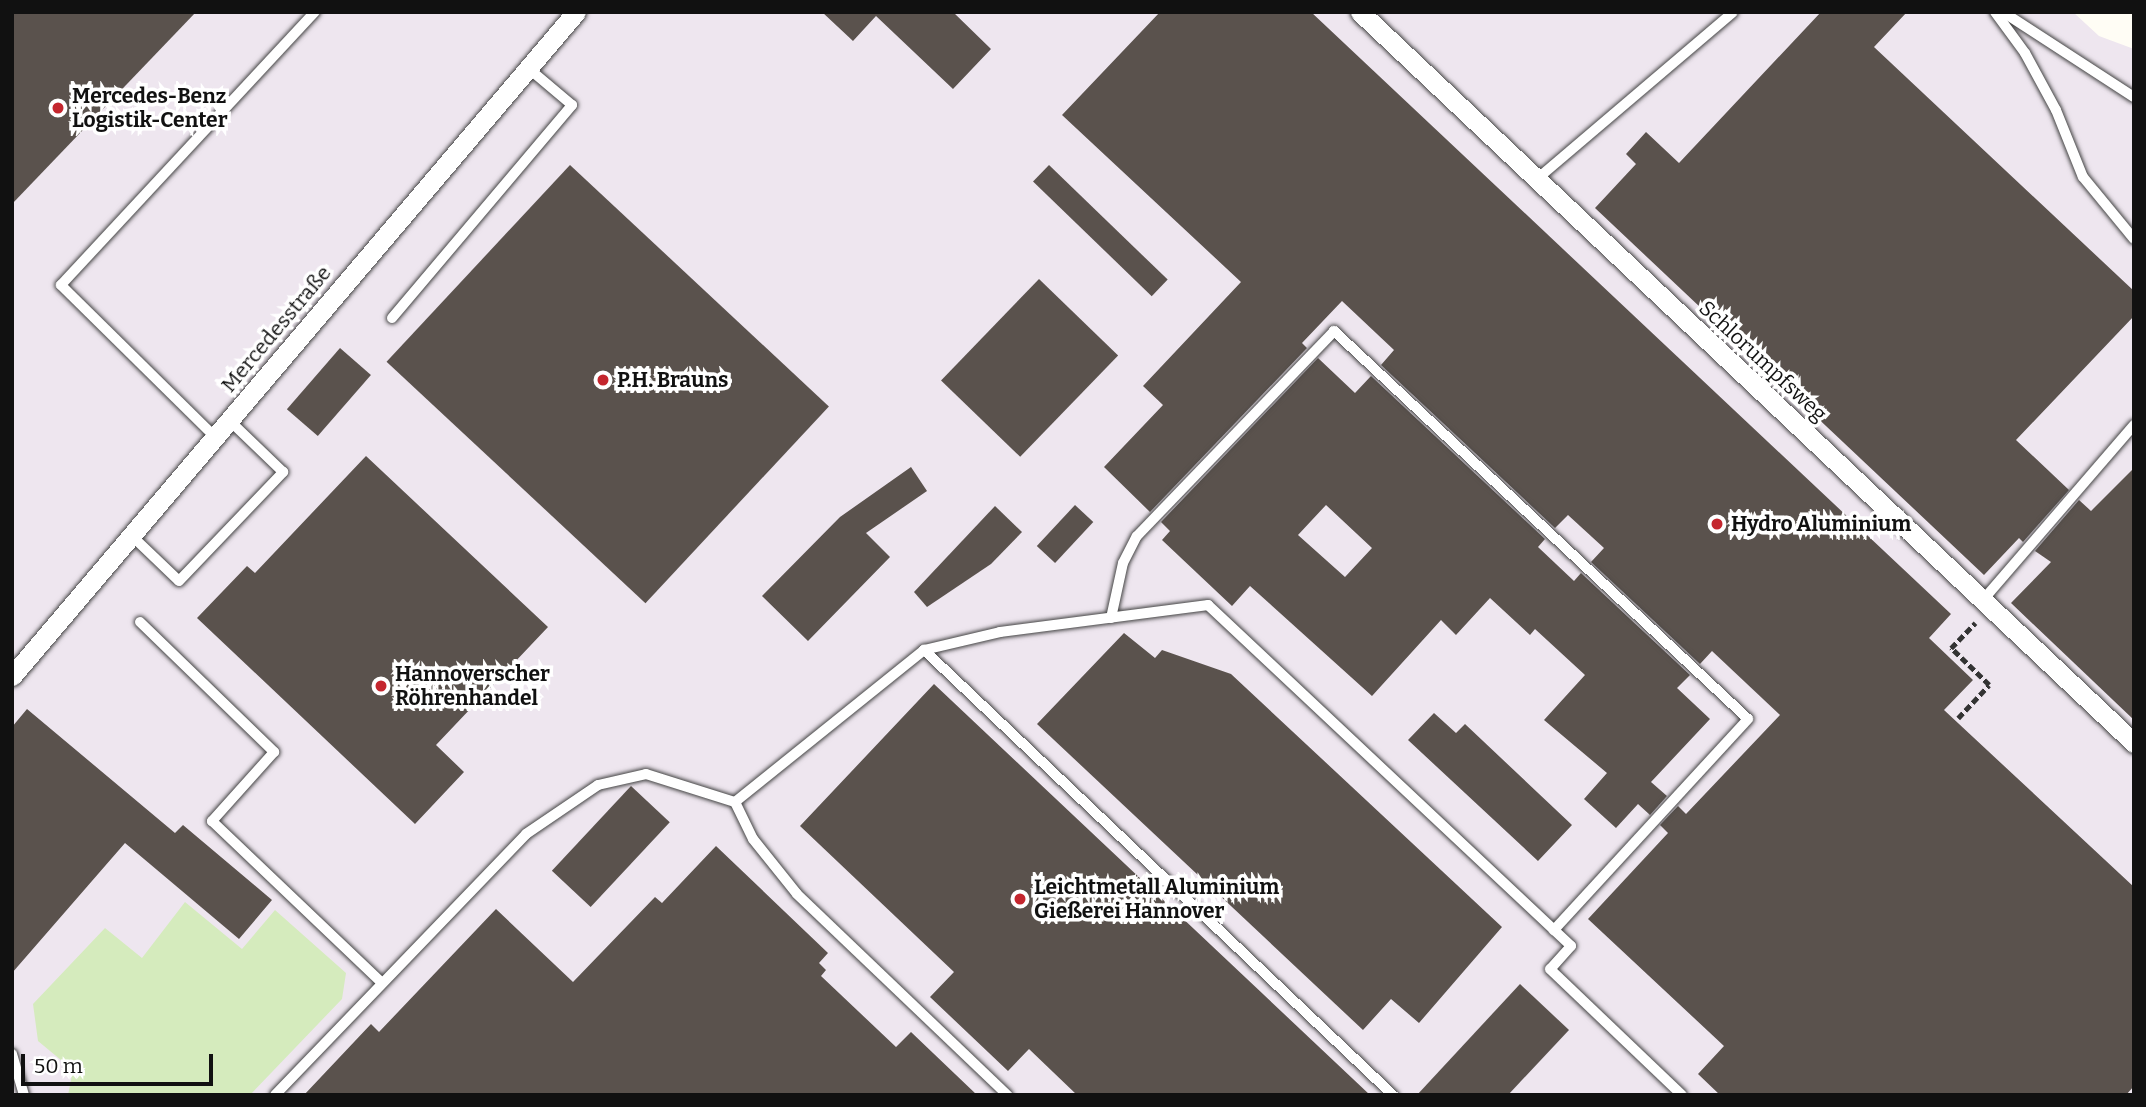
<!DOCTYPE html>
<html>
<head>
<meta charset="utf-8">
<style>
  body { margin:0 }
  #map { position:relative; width:2146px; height:1107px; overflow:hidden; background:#fffdf5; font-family:Bitter,serif }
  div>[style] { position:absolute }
  .industrial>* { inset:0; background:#eee6ef }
  .green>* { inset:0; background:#d5ebbd }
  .building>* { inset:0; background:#5a524d; transform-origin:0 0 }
  .path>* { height:4.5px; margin-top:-2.25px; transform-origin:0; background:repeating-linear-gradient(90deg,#333 0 7px,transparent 0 10.5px) }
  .roads { filter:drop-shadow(0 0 2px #444) drop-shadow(0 0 2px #444) }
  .lane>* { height:10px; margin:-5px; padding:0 5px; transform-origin:5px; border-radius:5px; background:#fff }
  .street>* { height:19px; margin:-9.5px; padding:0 9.5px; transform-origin:9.5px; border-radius:9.5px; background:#fff }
  .dots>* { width:19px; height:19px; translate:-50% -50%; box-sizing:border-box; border:4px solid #fff; border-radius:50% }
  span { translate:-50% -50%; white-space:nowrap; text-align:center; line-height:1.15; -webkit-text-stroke:7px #fff; paint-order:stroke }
  .poi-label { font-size:21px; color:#111; font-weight:700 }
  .left { translate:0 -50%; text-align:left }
  .street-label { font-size:21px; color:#111 }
  .frame { position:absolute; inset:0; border:14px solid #111; pointer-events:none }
  .scale { position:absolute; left:21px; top:1054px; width:192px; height:32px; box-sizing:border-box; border:4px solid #111; border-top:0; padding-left:9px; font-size:21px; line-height:24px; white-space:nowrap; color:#111; -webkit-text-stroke:5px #fff; paint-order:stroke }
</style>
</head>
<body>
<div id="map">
  <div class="industrial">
    <i style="clip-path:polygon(12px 12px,2073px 12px,2099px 36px,2134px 49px,2134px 1095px,12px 1095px)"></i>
  </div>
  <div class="green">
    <i style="clip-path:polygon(185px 902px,242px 949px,275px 910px,346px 973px,342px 999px,250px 1095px,68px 1095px,73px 1070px,38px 1041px,33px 1004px,105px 928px,142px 958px)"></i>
  </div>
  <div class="building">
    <i style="clip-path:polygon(12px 12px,196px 12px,12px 204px)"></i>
    <i style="clip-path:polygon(822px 12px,953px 12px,991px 49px,953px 89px,876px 16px,853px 41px)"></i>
    <i style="clip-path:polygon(1160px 12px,1311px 12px,1951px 614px,1929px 638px,1973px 680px,1944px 710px,2134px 887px,2134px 1086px,2126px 1095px,1720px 1095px,1698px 1074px,1724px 1046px,1588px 919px,1668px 833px,1660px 825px,1678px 806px,1686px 814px,1780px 715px,1712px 651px,1700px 664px,1591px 562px,1604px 548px,1568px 515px,1555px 528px,1381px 365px,1394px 350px,1342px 301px,1302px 343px,1307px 348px,1150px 512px,1104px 467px,1163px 405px,1143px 386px,1241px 282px,1062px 115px)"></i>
    <i style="clip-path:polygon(1821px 12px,1907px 12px,1874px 47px,2134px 291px,2134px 316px,2016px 440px,2069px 490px,2023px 542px,2019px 538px,1984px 575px,1595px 208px,1636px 164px,1626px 154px,1646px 132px,1679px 163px)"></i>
    <i style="left:570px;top:165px;width:354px;height:269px;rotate:43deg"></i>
    <i style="left:1049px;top:165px;width:165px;height:23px;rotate:44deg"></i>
    <i style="left:1039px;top:279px;width:110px;height:141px;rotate:44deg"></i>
    <i style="left:340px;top:348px;width:41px;height:81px;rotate:41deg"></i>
    <i style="clip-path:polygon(evenodd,1318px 358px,1355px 393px,1371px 376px,1545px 539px,1538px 547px,1574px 581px,1581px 573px,1690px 675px,1677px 688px,1710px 719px,1651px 782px,1667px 796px,1650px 815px,1638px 804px,1616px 828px,1584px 799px,1607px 773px,1544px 720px,1585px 675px,1535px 629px,1530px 635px,1490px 598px,1456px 635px,1441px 620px,1372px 696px,1250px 586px,1232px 606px,1162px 540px,1170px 531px,1161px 522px,1318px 358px,1326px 505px,1372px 548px,1345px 577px,1298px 535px,1326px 505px)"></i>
    <i style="clip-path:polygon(366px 456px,548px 627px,436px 745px,464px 772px,415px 824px,197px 618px,247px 566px,255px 573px)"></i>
    <i style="clip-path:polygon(911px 467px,927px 491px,866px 533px,890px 557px,808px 641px,762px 596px,840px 517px)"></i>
    <i style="clip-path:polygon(2134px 468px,2134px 720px,2011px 603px,2051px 562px,2035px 551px,2079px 500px,2091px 511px)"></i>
    <i style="left:1075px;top:505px;width:25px;height:56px;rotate:43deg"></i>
    <i style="clip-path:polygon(995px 506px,1022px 532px,991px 564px,927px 607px,914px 592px)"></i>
    <i style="clip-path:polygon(1124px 633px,1155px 658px,1162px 650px,1231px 674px,1502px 927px,1419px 1023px,1391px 999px,1363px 1030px,1037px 724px)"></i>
    <i style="clip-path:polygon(934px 684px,1370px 1095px,1077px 1095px,1029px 1049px,1008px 1071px,930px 997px,954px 972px,800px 826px)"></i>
    <i style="clip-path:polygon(27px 709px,175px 833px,183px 825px,272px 900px,239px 939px,125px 843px,12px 973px,12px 727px)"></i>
    <i style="clip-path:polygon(1434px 713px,1456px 733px,1465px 724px,1572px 825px,1538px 861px,1408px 740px)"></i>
    <i style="left:631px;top:786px;width:53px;height:116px;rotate:43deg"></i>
    <i style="clip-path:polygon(716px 846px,828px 953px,819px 963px,826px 970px,821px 976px,896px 1047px,911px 1032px,977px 1095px,304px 1095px,371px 1024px,379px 1032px,496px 909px,573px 982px,655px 897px,662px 903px)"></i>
    <i style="clip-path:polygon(1520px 984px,1569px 1030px,1508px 1095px,1417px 1095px)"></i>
  </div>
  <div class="path">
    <i style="left:1958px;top:718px;width:45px;rotate:-46.8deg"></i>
    <i style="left:1989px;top:685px;width:53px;rotate:-135.8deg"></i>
    <i style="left:1951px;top:648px;width:35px;rotate:-46deg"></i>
  </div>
  <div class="roads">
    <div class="lane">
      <i style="left:1995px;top:12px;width:51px;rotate:53.8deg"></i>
      <i style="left:2025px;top:53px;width:65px;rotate:61.5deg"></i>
      <i style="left:2056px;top:110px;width:72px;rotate:68.1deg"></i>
      <i style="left:2083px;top:177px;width:80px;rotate:50.6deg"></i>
      <i style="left:2003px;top:12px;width:156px;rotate:33deg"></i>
      <i style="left:1537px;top:179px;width:257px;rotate:-40.4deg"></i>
      <i style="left:392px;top:318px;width:279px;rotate:-49.8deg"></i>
      <i style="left:572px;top:105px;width:57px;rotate:-139.9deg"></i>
      <i style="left:214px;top:436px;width:215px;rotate:-135.4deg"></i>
      <i style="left:61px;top:285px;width:373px;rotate:-47.1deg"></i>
      <i style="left:131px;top:535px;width:66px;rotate:43.8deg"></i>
      <i style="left:179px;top:581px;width:151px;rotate:-46.3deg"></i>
      <i style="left:283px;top:472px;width:75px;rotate:-136.1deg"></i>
      <i style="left:1983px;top:600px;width:231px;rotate:-49.2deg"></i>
      <i style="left:1111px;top:618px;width:56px;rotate:-77.7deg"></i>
      <i style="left:1123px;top:563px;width:30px;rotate:-63deg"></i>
      <i style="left:1137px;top:536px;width:284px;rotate:-46.1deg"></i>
      <i style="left:1334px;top:331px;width:567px;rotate:43.14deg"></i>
      <i style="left:1748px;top:719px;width:287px;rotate:132.6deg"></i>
      <i style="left:140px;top:622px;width:187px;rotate:44.1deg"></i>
      <i style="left:274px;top:752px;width:93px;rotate:131.9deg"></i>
      <i style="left:212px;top:821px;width:235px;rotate:43.6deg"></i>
      <i style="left:924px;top:650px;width:647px;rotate:43.5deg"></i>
      <i style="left:735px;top:802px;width:41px;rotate:64.1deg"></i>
      <i style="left:753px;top:839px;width:70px;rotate:51.3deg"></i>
      <i style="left:797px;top:894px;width:291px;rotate:43.7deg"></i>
      <i style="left:12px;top:1054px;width:43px;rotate:73.7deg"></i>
      <i style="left:275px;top:1095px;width:362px;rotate:-46.1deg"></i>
      <i style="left:526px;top:834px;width:87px;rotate:-34.2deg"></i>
      <i style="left:598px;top:785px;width:49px;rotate:-12.9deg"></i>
      <i style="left:646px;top:774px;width:93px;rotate:17.5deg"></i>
      <i style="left:735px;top:802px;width:243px;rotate:-38.8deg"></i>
      <i style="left:924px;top:650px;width:78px;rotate:-13.3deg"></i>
      <i style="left:1000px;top:632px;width:210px;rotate:-7.4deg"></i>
      <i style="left:1208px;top:605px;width:498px;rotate:43.2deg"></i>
      <i style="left:1571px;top:946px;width:31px;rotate:132deg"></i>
      <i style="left:1550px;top:969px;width:182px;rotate:43.7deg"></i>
    </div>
    <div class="street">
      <i style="left:1360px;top:12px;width:1065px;rotate:43.36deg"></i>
      <i style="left:12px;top:676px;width:871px;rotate:-49.66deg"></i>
    </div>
  </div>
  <div class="dots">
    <i style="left:58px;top:108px;background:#c4262e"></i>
    <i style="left:603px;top:380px;background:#c4262e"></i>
    <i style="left:1717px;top:524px;background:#c4262e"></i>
    <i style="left:381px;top:686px;background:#c4262e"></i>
    <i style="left:1020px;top:899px;background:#c4262e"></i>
  </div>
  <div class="poi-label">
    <span class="left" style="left:72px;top:108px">Mercedes-Benz<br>Logistik-Center</span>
    <span class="left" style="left:617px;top:380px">P.H. Brauns</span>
    <span class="left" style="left:1731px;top:524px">Hydro Aluminium</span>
    <span class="left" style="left:395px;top:686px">Hannoverscher<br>Röhrenhandel</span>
    <span class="left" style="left:1034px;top:899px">Leichtmetall Aluminium<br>Gießerei Hannover</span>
  </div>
  <div class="street-label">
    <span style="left:276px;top:329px;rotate:-50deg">Mercedesstraße</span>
    <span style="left:1763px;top:361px;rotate:43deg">Schlorumpfsweg</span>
  </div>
  <div class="frame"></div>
  <div class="scale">50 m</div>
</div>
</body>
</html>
